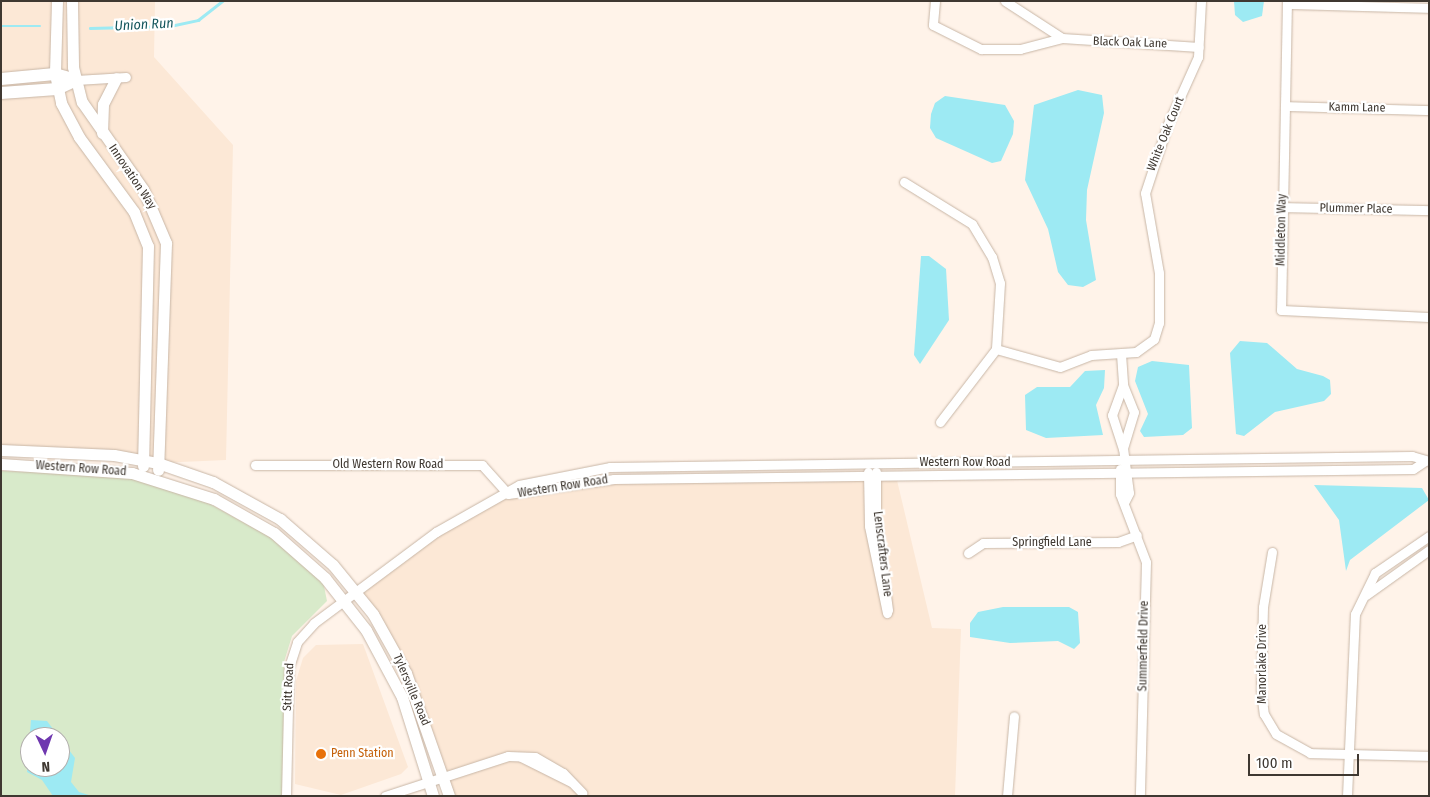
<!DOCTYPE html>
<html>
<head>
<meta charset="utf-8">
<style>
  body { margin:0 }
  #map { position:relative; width:1430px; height:797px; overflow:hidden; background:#fff3e9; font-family:"Fira Sans Condensed",sans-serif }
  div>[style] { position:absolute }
  .built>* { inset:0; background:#fce8d6 }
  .green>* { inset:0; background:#d8eaca }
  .water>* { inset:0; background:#9deaf3 }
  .stream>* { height:2.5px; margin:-1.25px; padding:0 1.25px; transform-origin:1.25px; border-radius:1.25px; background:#9deaf3 }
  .roads { filter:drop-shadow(0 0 1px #c8b6a6) drop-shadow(0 0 1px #c8b6a6) }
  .minor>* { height:9px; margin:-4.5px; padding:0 4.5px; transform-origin:4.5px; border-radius:4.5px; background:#fff }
  .major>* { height:11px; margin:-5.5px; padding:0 5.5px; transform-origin:5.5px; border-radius:5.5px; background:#fff }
  .highway>* { height:12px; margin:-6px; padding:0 6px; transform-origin:6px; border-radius:6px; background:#fff }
  .dots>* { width:14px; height:14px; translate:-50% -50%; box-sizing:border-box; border:2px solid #fff; border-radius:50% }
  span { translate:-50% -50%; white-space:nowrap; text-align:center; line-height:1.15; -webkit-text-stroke:4.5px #fff; paint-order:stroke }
  .street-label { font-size:12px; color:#3f3831 }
  .food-label { font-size:12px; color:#c56008 }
  .left { translate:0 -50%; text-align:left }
  .water-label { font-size:14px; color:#16575e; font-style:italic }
  .frame { position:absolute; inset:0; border:2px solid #3f3831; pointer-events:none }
  .north { position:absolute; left:20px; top:727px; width:50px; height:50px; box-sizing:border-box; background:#fff; border:1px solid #b2afad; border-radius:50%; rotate:177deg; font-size:14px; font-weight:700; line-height:20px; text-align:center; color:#3f3831 }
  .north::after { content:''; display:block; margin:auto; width:18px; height:22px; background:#6f38af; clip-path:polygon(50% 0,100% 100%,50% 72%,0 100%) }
  .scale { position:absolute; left:1248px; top:754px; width:111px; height:22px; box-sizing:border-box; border:2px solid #3f3831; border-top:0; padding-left:6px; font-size:15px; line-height:18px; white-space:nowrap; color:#3f3831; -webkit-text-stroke:4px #fff; paint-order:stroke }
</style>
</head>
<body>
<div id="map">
  <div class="built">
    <i style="clip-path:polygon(1px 1px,155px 1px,154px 57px,233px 145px,226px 460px,158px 463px,1px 450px)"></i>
    <i style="clip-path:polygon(896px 476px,932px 628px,961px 629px,955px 796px,449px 796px,419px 703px,357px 592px,414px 548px,508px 494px,587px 481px)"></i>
    <i style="clip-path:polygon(363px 644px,408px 767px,401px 774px,341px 795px,295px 784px,296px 681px,303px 658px,316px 645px)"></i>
  </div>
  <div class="green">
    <i style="clip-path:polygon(evenodd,1px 471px,103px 474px,145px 481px,201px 499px,272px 538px,323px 581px,327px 601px,292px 636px,284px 662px,284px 796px,1px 796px,1px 471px,30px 737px,60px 737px,60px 767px,30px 767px,30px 737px)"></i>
  </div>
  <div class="water">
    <i style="clip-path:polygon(1234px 1px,1264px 1px,1262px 16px,1243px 22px,1235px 15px)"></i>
    <i style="clip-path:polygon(1078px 90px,1102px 95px,1104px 113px,1087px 190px,1086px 220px,1096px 280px,1083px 287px,1068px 285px,1058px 272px,1048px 229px,1025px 180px,1034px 105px)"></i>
    <i style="clip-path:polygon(945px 96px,1005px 105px,1014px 121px,1013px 134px,1001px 161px,992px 163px,936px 138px,930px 128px,931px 114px,935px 103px)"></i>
    <i style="clip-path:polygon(921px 256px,929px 256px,946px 269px,949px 320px,920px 364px,914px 355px)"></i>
    <i style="clip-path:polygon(1240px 341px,1267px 343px,1297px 369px,1323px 376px,1330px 380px,1331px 394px,1324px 401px,1275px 412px,1244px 436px,1236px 434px,1230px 353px)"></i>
    <i style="clip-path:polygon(1152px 361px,1189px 365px,1192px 428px,1183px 435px,1144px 437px,1140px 431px,1148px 414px,1135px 381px,1138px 367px)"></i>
    <i style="clip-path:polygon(1105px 370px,1104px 388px,1096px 405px,1103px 435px,1046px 438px,1026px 430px,1025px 395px,1037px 387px,1070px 387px,1085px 371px)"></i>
    <i style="clip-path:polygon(1314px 485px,1422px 488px,1429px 500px,1350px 560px,1346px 571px,1339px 520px)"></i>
    <i style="clip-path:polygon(1003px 607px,1069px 607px,1078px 612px,1080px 643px,1074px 649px,1058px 641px,1010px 643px,970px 637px,970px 623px,978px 612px)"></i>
    <i style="clip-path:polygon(31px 720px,47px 721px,59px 737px,30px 737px,30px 767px,60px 767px,60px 738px,75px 758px,71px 782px,79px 792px,92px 796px,53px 796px,42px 780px,27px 772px)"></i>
  </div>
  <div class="stream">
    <i style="left:1px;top:26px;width:39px"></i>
    <i style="left:90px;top:28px;width:80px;rotate:-1.4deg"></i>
    <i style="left:170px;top:26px;width:29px;rotate:-12deg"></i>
    <i style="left:198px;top:20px;width:31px;rotate:-38deg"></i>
  </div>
  <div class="roads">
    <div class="minor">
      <i style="left:935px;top:1px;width:24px;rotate:95deg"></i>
      <i style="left:933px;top:25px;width:54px;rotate:26.6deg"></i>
      <i style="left:981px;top:49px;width:39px"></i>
      <i style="left:1020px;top:49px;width:43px;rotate:-14.7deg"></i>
      <i style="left:1005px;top:1px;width:68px;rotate:33deg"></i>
      <i style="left:1062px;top:38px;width:137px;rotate:3.8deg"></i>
      <i style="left:1287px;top:1px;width:309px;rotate:91.1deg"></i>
      <i style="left:1281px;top:310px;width:148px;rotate:2.7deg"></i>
      <i style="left:1287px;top:4px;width:142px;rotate:1.6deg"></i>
      <i style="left:76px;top:80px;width:50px;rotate:-3.4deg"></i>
      <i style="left:1285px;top:106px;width:144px;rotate:1.6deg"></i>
      <i style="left:904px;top:182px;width:80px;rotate:31.7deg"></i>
      <i style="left:972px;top:224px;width:39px;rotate:59deg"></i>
      <i style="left:992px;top:257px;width:27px;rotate:73deg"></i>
      <i style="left:1000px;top:283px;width:66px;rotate:93.5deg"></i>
      <i style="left:996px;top:349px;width:92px;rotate:127.5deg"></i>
      <i style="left:1283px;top:207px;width:146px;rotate:1.2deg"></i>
      <i style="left:996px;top:349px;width:66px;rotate:15.7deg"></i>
      <i style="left:1060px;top:367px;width:33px;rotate:-21deg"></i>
      <i style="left:1091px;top:355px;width:45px;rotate:-3.8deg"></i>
      <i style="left:1136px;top:352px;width:22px;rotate:-36deg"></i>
      <i style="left:1154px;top:339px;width:17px;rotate:-73deg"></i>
      <i style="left:1159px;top:323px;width:50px;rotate:-90deg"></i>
      <i style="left:1159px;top:273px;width:81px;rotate:-99.9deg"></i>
      <i style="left:1145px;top:193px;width:71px;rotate:-71.8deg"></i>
      <i style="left:1167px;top:126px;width:76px;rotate:-65.8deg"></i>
      <i style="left:1198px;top:57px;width:56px;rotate:-86.9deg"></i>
      <i style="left:1121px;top:354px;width:31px;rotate:86deg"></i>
      <i style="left:1123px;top:385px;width:29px;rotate:68deg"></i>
      <i style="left:1134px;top:412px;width:38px;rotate:107deg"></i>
      <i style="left:1123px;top:448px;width:45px;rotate:82.4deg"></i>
      <i style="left:1129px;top:493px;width:9px;rotate:117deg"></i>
      <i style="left:1123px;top:385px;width:32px;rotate:110deg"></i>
      <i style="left:1112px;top:415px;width:35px;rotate:72deg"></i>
      <i style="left:255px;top:465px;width:227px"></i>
      <i style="left:482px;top:465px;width:39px;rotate:48deg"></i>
      <i style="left:1120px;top:469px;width:25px;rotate:90deg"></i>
      <i style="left:1120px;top:494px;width:73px;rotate:69.1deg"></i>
      <i style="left:1146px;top:562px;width:234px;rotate:91.5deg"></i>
      <i style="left:868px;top:472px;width:54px;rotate:88.9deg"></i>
      <i style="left:869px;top:526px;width:89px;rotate:78.3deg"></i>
      <i style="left:876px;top:472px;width:49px;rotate:90deg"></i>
      <i style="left:876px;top:521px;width:90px;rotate:82.3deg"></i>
      <i style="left:508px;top:494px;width:107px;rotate:-8.1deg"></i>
      <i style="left:614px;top:479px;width:799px;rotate:-0.72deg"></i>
      <i style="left:1413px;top:469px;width:14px;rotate:-34deg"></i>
      <i style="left:1272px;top:552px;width:56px;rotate:99.3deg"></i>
      <i style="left:1263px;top:607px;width:84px;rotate:91.4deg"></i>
      <i style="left:1261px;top:691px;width:23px;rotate:83deg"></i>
      <i style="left:1264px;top:714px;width:23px;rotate:59deg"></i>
      <i style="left:1276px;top:734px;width:39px;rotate:29deg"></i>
      <i style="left:1310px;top:753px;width:119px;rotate:1.4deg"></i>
      <i style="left:968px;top:553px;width:18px;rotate:-34deg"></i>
      <i style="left:983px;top:543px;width:135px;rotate:-0.4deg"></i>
      <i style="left:1118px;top:542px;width:20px;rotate:-20deg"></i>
      <i style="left:1366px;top:595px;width:77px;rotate:-35.5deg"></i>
      <i style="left:521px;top:757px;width:56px;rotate:26.6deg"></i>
      <i style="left:286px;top:796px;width:129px;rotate:-88.7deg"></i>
      <i style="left:289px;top:667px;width:26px;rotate:-72deg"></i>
      <i style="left:297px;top:642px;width:25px;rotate:-48deg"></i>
      <i style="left:314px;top:623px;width:152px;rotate:-36.7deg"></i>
      <i style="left:436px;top:532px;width:95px;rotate:-29.5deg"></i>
      <i style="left:519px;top:485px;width:93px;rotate:-11.2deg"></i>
      <i style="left:610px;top:467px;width:802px;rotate:-0.79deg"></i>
      <i style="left:1412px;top:456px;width:18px;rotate:16deg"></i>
      <i style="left:385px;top:796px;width:129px;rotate:-18deg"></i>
      <i style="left:508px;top:756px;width:27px;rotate:2deg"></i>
      <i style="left:535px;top:757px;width:32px;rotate:30deg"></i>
      <i style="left:563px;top:773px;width:28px;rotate:46deg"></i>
      <i style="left:1007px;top:796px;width:80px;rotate:-85deg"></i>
      <i style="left:1347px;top:796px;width:182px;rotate:-87.5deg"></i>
      <i style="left:1355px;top:614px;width:46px;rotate:-64deg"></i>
      <i style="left:1375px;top:573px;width:65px;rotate:-34.4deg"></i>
    </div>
    <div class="major">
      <i style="left:57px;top:1px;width:73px;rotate:91.6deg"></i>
      <i style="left:55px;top:74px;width:30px;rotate:78deg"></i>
      <i style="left:61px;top:103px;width:38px;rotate:62deg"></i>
      <i style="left:79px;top:137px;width:93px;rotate:53.7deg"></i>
      <i style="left:134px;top:212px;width:37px;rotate:68deg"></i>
      <i style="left:148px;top:246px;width:220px;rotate:91.3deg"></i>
      <i style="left:72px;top:1px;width:66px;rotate:89.1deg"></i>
      <i style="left:73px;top:67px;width:36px;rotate:76deg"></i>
      <i style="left:82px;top:102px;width:106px;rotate:55deg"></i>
      <i style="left:143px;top:189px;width:59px;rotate:66.9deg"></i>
      <i style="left:166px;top:243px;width:227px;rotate:92deg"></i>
      <i style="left:102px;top:133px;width:29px;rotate:-88deg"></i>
      <i style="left:103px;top:104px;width:29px;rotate:-63deg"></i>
      <i style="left:1px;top:450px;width:113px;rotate:2.5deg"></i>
      <i style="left:114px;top:455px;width:45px;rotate:10.3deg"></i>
      <i style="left:158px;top:463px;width:58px;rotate:19.1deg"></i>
      <i style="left:213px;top:482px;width:77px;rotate:28.9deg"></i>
      <i style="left:280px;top:519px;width:70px;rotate:41deg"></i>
      <i style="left:333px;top:565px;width:63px;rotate:50.8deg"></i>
      <i style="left:373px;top:614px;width:68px;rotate:60.8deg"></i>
      <i style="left:406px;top:673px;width:130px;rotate:70.7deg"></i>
      <i style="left:1px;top:464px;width:131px;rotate:3.9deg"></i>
      <i style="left:132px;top:473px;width:86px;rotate:17.6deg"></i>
      <i style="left:214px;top:499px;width:69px;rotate:29.5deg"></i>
      <i style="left:274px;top:533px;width:68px;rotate:41.4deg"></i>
      <i style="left:325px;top:578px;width:66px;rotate:51.7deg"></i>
      <i style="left:366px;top:630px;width:76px;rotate:61.8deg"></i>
      <i style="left:402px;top:697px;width:104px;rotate:72.6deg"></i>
    </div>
    <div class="highway">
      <i style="left:1px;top:79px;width:54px;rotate:-5.3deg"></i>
      <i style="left:55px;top:74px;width:22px;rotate:16deg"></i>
      <i style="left:1px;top:93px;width:56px;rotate:-4.1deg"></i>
      <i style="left:57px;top:89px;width:21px;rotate:-25deg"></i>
    </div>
  </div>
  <div class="dots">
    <i style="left:321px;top:754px;background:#e8710a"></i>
  </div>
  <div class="street-label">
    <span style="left:1130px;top:43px;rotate:2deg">Black Oak Lane</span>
    <span style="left:1357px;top:108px;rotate:1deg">Kamm Lane</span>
    <span style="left:1166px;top:134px;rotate:-68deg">White Oak Court</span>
    <span style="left:132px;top:177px;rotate:56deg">Innovation Way</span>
    <span style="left:1356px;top:209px;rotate:1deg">Plummer Place</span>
    <span style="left:1282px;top:230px;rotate:-89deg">Middleton Way</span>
    <span style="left:965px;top:463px">Western Row Road</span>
    <span style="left:388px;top:465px">Old Western Row Road</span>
    <span style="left:81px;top:469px;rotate:4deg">Western Row Road</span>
    <span style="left:563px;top:487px;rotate:-9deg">Western Row Road</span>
    <span style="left:1052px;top:543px">Springfield Lane</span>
    <span style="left:882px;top:554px;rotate:83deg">Lenscrafters Lane</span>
    <span style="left:1144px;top:646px;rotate:-89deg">Summerfield Drive</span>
    <span style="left:1263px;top:664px;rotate:-90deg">Manorlake Drive</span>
    <span style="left:289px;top:687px;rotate:-87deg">Stitt Road</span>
    <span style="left:411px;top:690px;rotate:67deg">Tylersville Road</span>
  </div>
  <div class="food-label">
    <span class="left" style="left:331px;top:754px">Penn Station</span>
  </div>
  <div class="water-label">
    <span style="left:144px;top:25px;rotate:-3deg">Union Run</span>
  </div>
  <div class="frame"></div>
  <div class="north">N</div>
  <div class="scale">100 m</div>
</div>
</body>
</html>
